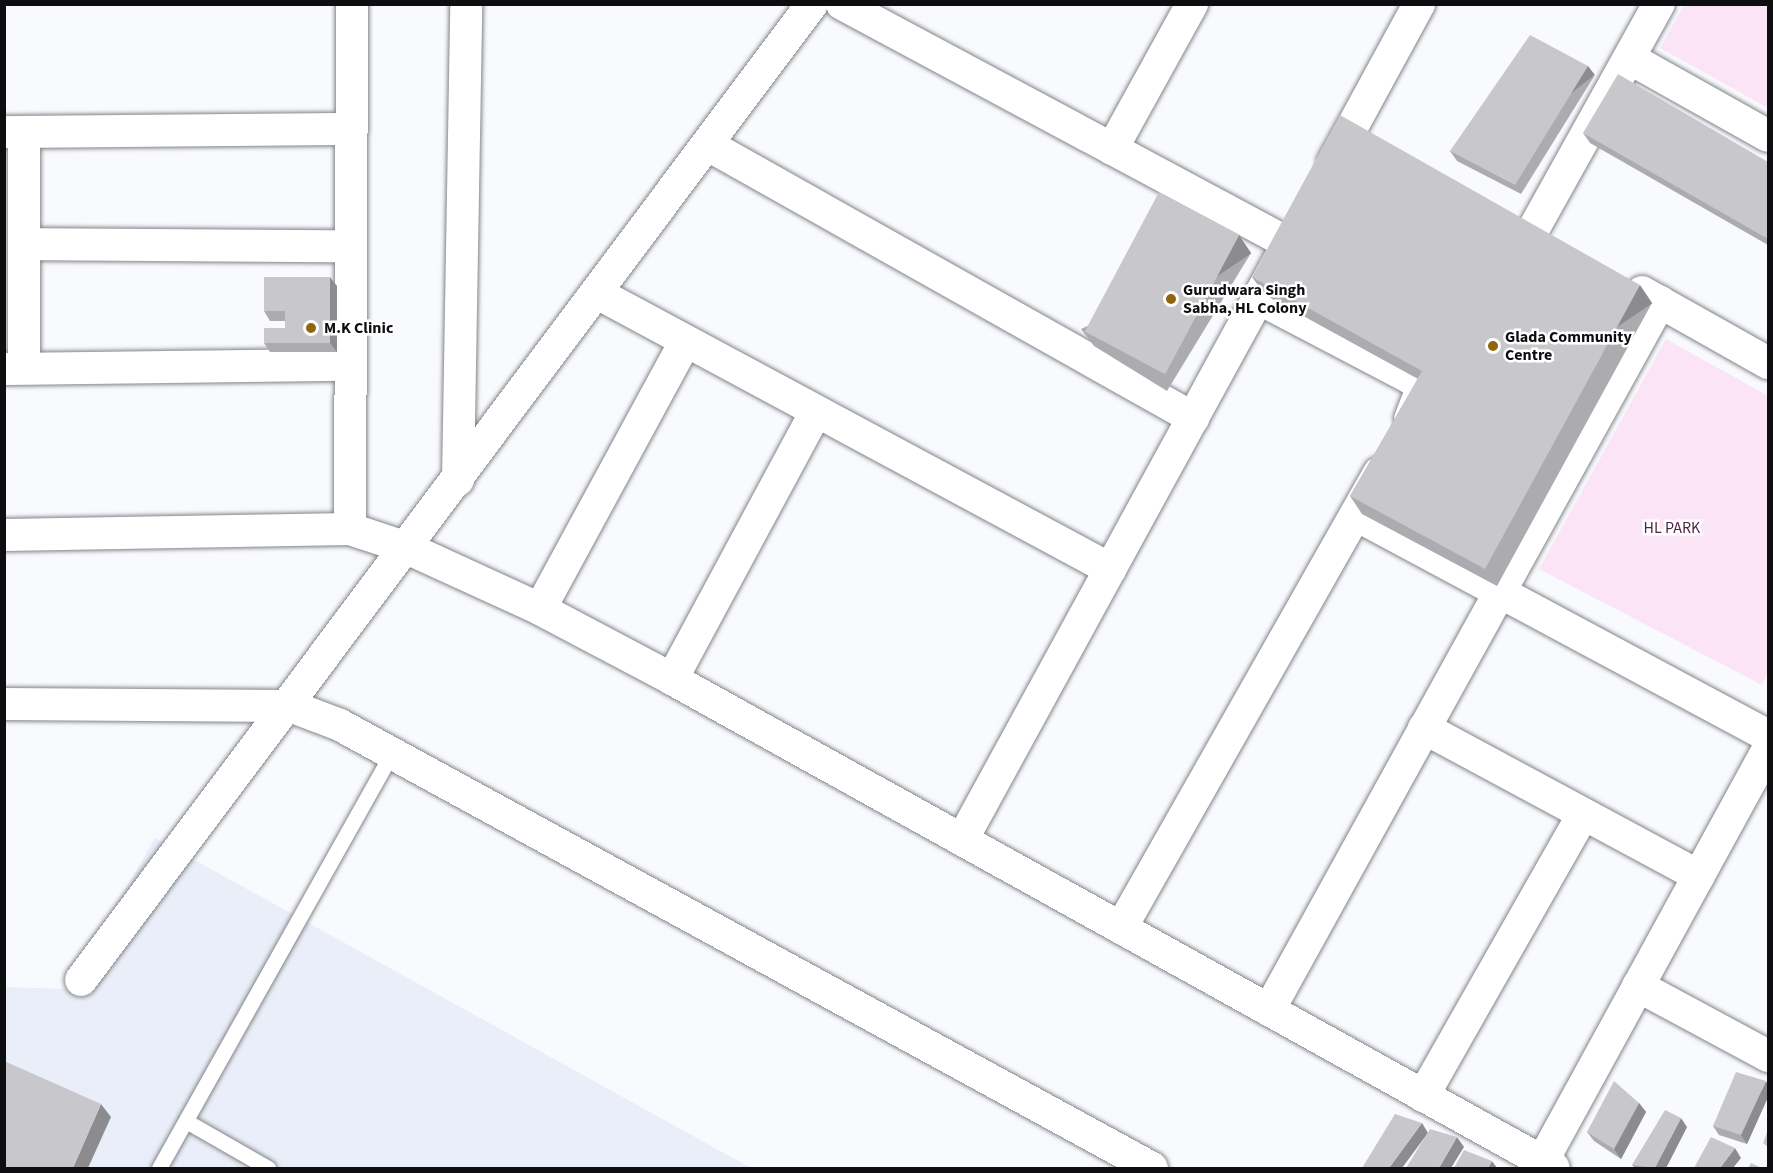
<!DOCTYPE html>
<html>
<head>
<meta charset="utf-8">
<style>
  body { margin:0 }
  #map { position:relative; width:1773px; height:1173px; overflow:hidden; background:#f8fafe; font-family:"Source Sans 3",sans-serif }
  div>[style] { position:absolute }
  .built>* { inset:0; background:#e9eef9 }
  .green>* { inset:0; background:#fae4f5 }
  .roads { filter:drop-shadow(0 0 2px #848589) drop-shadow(0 0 2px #848589) }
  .lane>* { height:15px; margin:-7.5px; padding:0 7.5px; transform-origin:7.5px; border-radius:7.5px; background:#fff }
  .street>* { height:32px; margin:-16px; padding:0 16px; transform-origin:16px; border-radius:16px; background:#fff }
  .wall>* { inset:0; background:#acabaf }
  .shaded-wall>* { inset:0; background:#8c8b8e; transform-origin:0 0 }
  .building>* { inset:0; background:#c8c7cb; transform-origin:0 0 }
  .dots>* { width:16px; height:16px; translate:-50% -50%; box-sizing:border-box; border:3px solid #fff; border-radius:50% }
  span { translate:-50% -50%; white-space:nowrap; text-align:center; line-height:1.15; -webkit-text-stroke:5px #fff; paint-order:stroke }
  .poi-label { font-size:16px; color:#0e0e10; font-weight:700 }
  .left { translate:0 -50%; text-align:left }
  .park-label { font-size:16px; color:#4f2447 }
  .frame { position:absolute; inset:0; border:6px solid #0e0e10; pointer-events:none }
</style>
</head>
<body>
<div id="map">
  <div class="built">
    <i style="clip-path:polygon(155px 838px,751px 1168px,5px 1168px,5px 987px,68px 989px)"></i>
  </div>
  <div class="green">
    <i style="clip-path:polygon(1684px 5px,1768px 5px,1768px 108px,1660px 48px)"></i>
    <i style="clip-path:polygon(1666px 339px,1768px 396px,1768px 673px,1762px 685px,1539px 569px)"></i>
  </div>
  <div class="roads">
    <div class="lane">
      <i style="left:186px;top:1121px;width:95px;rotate:29.8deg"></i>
      <i style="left:159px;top:1168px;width:478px;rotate:-60.7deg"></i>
    </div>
    <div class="street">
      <i style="left:842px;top:4px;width:506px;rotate:28.19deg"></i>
      <i style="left:1629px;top:58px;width:159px;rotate:29.3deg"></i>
      <i style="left:4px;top:132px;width:348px;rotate:-0.5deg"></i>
      <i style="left:24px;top:132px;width:236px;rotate:90deg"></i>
      <i style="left:708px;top:145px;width:557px;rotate:29.37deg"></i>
      <i style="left:1112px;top:149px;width:166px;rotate:-61.1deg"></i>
      <i style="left:1333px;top:162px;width:180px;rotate:-61.4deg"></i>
      <i style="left:1533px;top:230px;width:259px;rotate:-60.9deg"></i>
      <i style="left:24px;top:244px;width:327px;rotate:0.4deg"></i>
      <i style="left:1642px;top:292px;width:145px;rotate:29.4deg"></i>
      <i style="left:597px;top:293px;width:583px;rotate:28.28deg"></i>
      <i style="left:1258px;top:298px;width:174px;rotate:27.7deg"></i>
      <i style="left:1412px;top:379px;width:13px;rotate:42deg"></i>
      <i style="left:1422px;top:388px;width:33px;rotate:111deg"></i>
      <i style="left:4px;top:369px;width:347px;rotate:-0.7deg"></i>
      <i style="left:458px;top:480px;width:476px;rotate:-89deg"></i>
      <i style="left:1356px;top:515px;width:468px;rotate:28.2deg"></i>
      <i style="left:350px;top:529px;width:525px;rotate:-89.78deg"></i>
      <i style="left:4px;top:535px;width:346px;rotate:-1deg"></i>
      <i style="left:350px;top:529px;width:60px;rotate:18.4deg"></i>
      <i style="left:407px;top:548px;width:146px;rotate:24.6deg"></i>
      <i style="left:540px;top:609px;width:149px;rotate:27.9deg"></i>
      <i style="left:672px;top:679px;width:1008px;rotate:29deg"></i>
      <i style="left:540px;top:609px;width:304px;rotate:-61.5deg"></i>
      <i style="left:672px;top:679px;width:303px;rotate:-61.7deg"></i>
      <i style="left:4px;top:704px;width:286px;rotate:0.4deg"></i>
      <i style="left:290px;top:706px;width:53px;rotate:20.8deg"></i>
      <i style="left:340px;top:725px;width:925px;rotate:28.62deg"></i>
      <i style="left:1424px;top:728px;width:312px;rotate:28.3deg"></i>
      <i style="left:962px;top:840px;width:669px;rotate:-61.33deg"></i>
      <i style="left:1121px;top:928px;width:523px;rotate:-60.45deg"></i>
      <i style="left:81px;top:980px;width:1219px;rotate:-53.17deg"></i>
      <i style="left:1638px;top:986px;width:148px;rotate:28.3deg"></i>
      <i style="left:1269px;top:1010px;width:809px;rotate:-61.09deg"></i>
      <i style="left:1423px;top:1096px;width:324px;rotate:-60.4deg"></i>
      <i style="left:1542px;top:1162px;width:470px;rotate:-61.3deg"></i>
    </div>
  </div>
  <div class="wall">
    <i style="clip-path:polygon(1595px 75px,1521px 194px,1457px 161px,1450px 151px)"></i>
    <i style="clip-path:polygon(1583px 133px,1768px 162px,1768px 245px,1590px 143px)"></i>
    <i style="clip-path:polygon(1251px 253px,1167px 391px,1094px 346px,1081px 329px)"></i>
    <i style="clip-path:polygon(1252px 277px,1652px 303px,1497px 586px,1362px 514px,1350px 496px,1418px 379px,1265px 295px)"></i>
    <i style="clip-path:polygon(337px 286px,337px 352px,270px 352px,264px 343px,285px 328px,285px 321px,270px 321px,264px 311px)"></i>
    <i style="clip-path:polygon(1768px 1085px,1768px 1097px,1747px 1144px,1719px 1135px,1713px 1126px)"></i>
    <i style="clip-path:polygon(1639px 1103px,1646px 1112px,1621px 1159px,1594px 1141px,1587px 1132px)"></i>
    <i style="clip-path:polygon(1687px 1127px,1666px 1168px,1635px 1168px,1632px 1165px)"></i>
  </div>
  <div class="shaded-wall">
    <i style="left:1588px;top:66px;width:11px;height:140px;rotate:52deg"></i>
    <i style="left:1239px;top:235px;width:22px;height:162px;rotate:56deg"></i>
    <i style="clip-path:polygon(330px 277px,337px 286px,337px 352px,330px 343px)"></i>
    <i style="left:1640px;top:285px;width:22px;height:324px;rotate:56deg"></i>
    <i style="clip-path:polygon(1766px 1081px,1768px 1085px,1768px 1097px,1747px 1144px,1741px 1135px)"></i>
    <i style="clip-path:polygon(1639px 1103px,1646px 1112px,1621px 1159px,1614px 1149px)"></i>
    <i style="clip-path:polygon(101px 1104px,111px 1117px,88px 1168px,73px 1168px)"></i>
    <i style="clip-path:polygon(1681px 1118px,1687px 1127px,1666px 1168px,1655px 1168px)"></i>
    <i style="clip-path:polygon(1422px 1123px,1428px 1133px,1402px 1168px,1389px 1168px)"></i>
    <i style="clip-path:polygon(1457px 1137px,1464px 1147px,1451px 1168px,1439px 1168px)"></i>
    <i style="clip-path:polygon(1735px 1148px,1741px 1158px,1733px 1168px,1720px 1168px)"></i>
    <i style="clip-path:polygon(1492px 1161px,1497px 1168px,1488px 1168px)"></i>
  </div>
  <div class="building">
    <i style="clip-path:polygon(1530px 35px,1588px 66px,1515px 185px,1450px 151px)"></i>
    <i style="clip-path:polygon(1618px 74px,1768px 162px,1768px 239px,1583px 133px)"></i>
    <i style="clip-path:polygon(1340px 115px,1640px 285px,1485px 569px,1350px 496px,1422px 371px,1252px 277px)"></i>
    <i style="left:1159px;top:192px;width:91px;height:158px;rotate:28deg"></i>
    <i style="clip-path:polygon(264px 277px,330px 277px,330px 343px,264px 343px,264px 328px,285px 328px,285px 311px,264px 311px)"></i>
    <i style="clip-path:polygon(4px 1061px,101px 1104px,73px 1168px,4px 1168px)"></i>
    <i style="clip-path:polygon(1736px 1072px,1766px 1081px,1741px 1135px,1713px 1126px)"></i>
    <i style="clip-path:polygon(1614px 1081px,1639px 1103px,1614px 1149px,1587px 1132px)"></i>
    <i style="clip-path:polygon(1665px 1110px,1681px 1118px,1655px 1168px,1632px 1165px)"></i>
    <i style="clip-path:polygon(1395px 1114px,1422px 1123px,1389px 1168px,1362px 1168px)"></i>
    <i style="clip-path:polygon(1430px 1129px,1457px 1137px,1439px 1168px,1406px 1168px)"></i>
    <i style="clip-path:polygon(1768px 1130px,1768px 1147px,1763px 1143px)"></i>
    <i style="clip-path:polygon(1711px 1137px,1735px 1148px,1720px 1168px,1694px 1168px)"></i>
    <i style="clip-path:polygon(1464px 1150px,1492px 1161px,1488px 1168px,1454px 1168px)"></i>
    <i style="clip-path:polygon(1751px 1163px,1762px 1168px,1748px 1168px)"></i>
  </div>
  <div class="dots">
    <i style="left:1171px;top:299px;background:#90660d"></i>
    <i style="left:311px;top:328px;background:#90660d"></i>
    <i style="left:1493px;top:346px;background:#90660d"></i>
  </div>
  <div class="poi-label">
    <span class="left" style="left:1183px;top:299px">Gurudwara Singh<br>Sabha, HL Colony</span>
    <span class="left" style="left:324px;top:328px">M.K Clinic</span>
    <span class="left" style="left:1505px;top:346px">Glada Community<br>Centre</span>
  </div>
  <div class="park-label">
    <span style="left:1672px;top:528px">HL PARK</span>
  </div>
  <div class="frame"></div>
</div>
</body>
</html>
